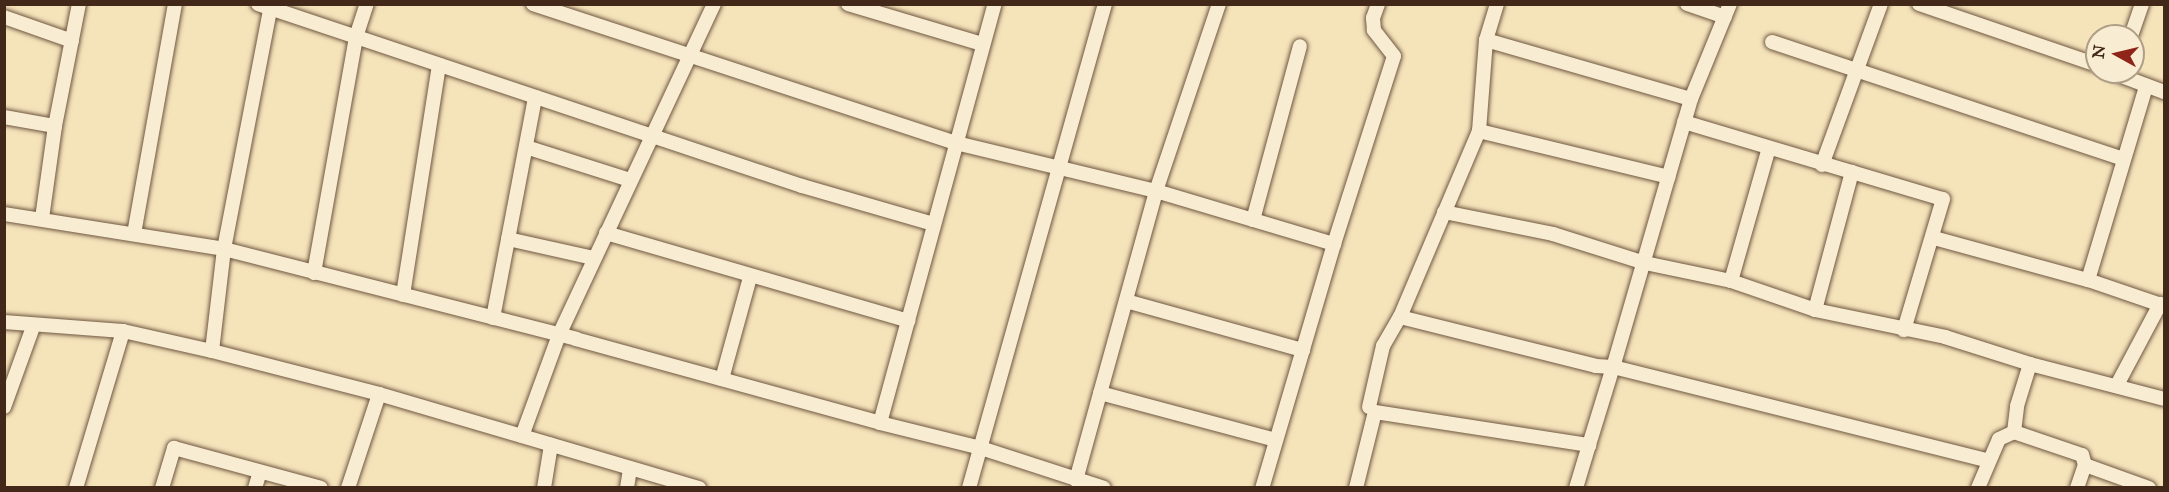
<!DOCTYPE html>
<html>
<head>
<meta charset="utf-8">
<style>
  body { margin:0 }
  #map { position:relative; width:2169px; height:492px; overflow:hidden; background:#f5e3ba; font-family:"IM FELL Great Primer",serif }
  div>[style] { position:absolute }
  .roads { filter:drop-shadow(0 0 2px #6f5741) drop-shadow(0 0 2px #6f5741) }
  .street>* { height:14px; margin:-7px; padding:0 7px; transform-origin:7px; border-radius:7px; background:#f8edd2 }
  span { translate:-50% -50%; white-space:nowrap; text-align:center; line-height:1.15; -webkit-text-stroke:6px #f8edd2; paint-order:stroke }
  .frame { position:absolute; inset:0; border:6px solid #422819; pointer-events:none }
  .north { position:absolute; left:2085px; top:24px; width:60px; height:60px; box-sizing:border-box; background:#f8edd2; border:2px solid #af9e88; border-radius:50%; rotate:278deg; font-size:16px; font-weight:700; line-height:24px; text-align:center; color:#422819 }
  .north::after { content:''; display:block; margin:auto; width:21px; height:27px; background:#8f2418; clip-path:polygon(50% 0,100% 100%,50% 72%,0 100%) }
</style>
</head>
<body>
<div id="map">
  <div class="roads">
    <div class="street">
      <i style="left:258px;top:4px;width:574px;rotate:18.5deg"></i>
      <i style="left:802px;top:186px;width:137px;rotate:16.1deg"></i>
      <i style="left:533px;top:4px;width:445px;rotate:18.2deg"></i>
      <i style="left:956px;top:143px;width:206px;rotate:13.5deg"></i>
      <i style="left:1156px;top:191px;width:186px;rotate:16.6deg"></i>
      <i style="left:1334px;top:244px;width:254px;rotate:106.4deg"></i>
      <i style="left:848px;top:4px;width:140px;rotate:16.6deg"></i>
      <i style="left:1497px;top:4px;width:38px;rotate:107deg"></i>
      <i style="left:1486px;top:40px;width:213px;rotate:16.1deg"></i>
      <i style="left:1691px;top:99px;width:103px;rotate:-67.7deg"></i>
      <i style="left:1687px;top:4px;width:40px;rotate:18.9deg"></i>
      <i style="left:1919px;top:4px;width:188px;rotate:18.9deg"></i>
      <i style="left:4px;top:17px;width:72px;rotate:19.4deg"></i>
      <i style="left:2131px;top:36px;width:34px;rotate:-71deg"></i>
      <i style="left:1772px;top:42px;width:370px;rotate:18.4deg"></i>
      <i style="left:2111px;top:72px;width:57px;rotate:20.7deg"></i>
      <i style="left:1691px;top:99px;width:279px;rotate:106.2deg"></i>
      <i style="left:1613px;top:367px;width:385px;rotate:14deg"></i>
      <i style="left:4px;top:117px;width:52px;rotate:10deg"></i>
      <i style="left:55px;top:126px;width:93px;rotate:98deg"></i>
      <i style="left:1684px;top:122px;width:270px;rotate:16.6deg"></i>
      <i style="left:1943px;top:199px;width:137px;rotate:106.6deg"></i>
      <i style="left:55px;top:126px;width:124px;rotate:-78.9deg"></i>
      <i style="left:1479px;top:131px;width:91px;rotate:-85.6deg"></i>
      <i style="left:526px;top:147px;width:109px;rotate:17.6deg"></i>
      <i style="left:1822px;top:165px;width:171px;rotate:-69.9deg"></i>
      <i style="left:1444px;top:212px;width:111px;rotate:11.4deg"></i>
      <i style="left:1553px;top:234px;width:96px;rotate:17.5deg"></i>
      <i style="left:1645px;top:263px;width:88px;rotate:11.8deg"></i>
      <i style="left:1731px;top:281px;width:89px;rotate:19deg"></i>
      <i style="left:1815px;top:310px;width:133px;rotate:11.7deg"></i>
      <i style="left:1945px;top:337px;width:89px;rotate:17.6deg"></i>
      <i style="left:2030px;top:364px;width:138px;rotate:14.6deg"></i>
      <i style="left:4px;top:214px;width:223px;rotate:9deg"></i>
      <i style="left:224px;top:249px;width:363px;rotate:14.3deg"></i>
      <i style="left:576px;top:339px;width:315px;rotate:15.4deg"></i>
      <i style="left:880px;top:423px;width:434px;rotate:-74.7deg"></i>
      <i style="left:1253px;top:220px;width:180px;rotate:-74.9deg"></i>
      <i style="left:606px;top:233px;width:315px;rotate:16.2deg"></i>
      <i style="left:134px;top:234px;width:234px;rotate:-79.9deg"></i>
      <i style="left:1934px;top:238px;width:160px;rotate:15.3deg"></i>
      <i style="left:2088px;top:280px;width:80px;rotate:18.9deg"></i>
      <i style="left:508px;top:239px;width:88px;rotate:12.5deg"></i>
      <i style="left:1334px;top:244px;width:197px;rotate:-72.3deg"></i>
      <i style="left:1394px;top:56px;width:33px;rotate:-128deg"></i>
      <i style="left:1374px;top:30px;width:12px;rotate:-95deg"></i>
      <i style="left:1373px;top:18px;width:15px;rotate:-70deg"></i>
      <i style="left:314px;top:273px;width:240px;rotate:-79.9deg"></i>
      <i style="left:356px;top:37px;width:35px;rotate:-72deg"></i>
      <i style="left:2088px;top:280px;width:202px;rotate:-73.3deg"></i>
      <i style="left:1731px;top:281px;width:138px;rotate:-74.1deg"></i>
      <i style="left:403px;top:295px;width:233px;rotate:-81.1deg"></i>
      <i style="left:1126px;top:301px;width:184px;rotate:15.5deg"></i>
      <i style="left:1815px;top:310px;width:143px;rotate:-75deg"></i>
      <i style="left:1400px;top:317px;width:202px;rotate:14deg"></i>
      <i style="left:1596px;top:366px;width:17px;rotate:3deg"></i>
      <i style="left:1613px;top:367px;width:82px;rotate:107.1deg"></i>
      <i style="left:493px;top:318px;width:225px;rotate:-79.2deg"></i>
      <i style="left:4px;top:322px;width:119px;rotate:4.3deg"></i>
      <i style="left:123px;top:331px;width:91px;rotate:12.7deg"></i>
      <i style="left:212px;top:351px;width:172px;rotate:14.4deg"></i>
      <i style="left:379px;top:394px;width:334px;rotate:16.4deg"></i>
      <i style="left:212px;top:351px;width:103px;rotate:-83.3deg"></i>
      <i style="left:224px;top:249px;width:249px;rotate:-79.1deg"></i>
      <i style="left:722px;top:379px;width:106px;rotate:-74.6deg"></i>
      <i style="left:2117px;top:385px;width:92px;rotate:-62deg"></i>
      <i style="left:1100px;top:393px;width:181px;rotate:15deg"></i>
      <i style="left:4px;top:407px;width:85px;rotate:-70.1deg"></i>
      <i style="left:1369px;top:407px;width:63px;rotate:-77.1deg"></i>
      <i style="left:1383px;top:346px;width:34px;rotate:-60deg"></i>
      <i style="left:1400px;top:317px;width:202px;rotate:-67deg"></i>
      <i style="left:1479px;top:131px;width:195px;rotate:13.6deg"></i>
      <i style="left:880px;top:423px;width:104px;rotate:13.9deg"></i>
      <i style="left:981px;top:448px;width:129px;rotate:18deg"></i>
      <i style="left:2014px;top:432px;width:26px;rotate:-83deg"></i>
      <i style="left:2017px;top:406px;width:44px;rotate:-72.8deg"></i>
      <i style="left:522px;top:436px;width:108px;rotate:-69.9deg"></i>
      <i style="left:559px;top:335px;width:365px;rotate:-64.9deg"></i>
      <i style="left:1076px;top:480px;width:300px;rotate:-74.5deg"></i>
      <i style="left:1156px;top:191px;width:197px;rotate:-71.4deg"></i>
      <i style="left:76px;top:488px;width:164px;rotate:-73.3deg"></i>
      <i style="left:162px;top:488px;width:42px;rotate:-73.3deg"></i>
      <i style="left:174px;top:448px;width:152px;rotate:15.2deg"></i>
      <i style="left:255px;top:488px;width:17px;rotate:-73deg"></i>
      <i style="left:348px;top:488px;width:99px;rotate:-71.7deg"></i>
      <i style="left:544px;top:488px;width:44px;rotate:-80.8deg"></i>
      <i style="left:627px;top:488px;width:20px;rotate:-81deg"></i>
      <i style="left:969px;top:488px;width:503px;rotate:-74.31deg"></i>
      <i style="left:1356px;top:488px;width:78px;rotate:-76deg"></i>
      <i style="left:1375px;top:412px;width:217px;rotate:8.8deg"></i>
      <i style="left:1589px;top:445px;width:45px;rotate:106.8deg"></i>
      <i style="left:1978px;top:488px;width:53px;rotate:-66.8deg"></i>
      <i style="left:1999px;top:439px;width:17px;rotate:-25deg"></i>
      <i style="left:2014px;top:432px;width:72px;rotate:18.7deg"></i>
      <i style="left:2082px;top:455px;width:10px;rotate:73deg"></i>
      <i style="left:2085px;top:465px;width:68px;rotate:19.8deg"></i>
      <i style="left:2077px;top:488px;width:24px;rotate:-71deg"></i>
    </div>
  </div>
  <div class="frame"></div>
  <div class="north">N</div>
</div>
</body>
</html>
